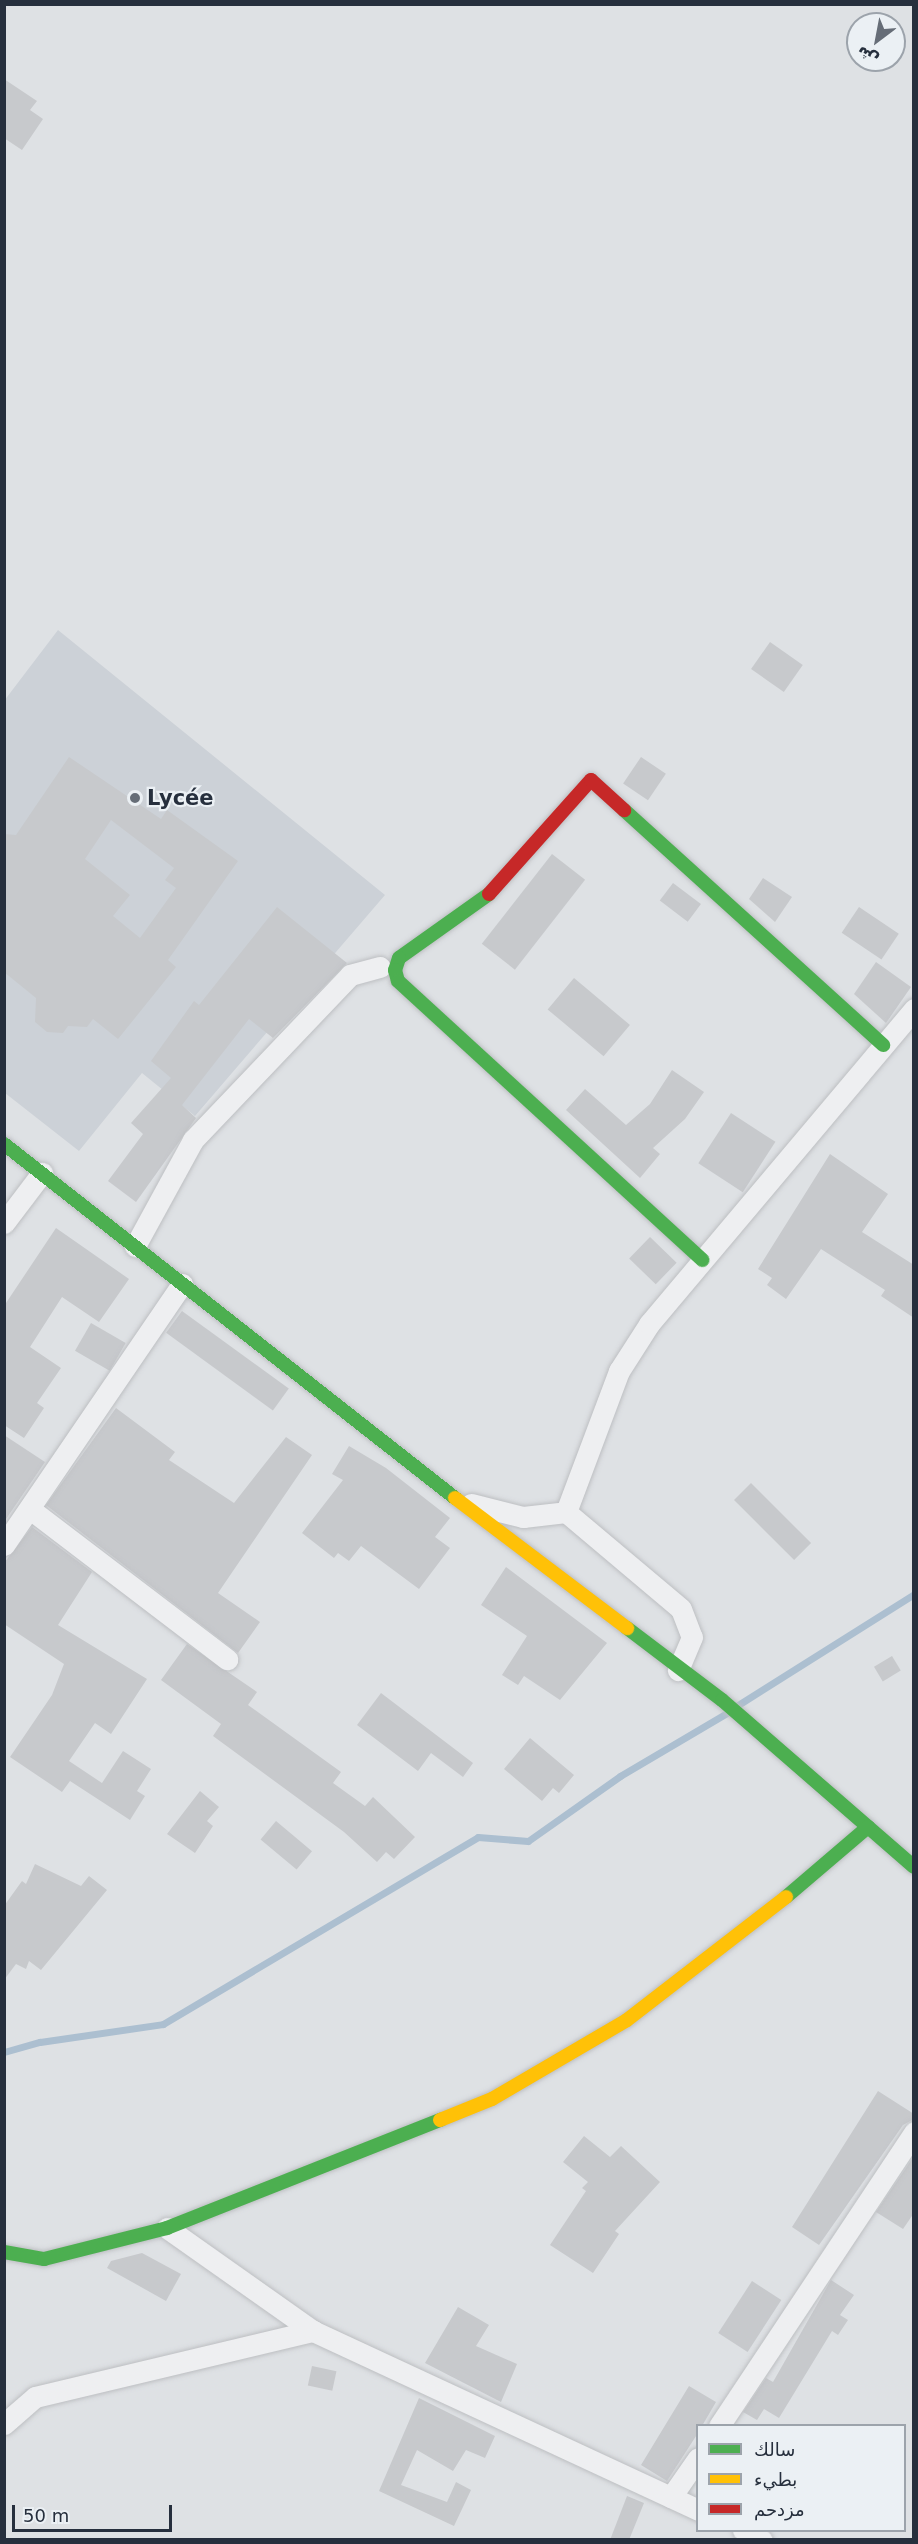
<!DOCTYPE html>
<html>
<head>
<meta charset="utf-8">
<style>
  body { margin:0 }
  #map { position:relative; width:918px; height:2544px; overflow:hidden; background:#dee1e4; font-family:"DejaVu Sans",Cairo,sans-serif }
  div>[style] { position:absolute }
  .built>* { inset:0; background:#ccd1d7 }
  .stream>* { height:7px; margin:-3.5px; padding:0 3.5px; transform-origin:3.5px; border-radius:3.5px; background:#acbfd0 }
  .building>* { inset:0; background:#c7c9cc; transform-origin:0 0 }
  .roads { filter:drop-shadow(0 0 2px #bdbfc2) drop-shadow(0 0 2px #bdbfc2) }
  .street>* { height:21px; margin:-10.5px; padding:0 10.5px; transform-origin:10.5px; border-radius:10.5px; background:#eeeff1 }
  .fast>* { height:14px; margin:-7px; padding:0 7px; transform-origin:7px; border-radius:7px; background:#4caf50 }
  .slow>* { height:14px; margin:-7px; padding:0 7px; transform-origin:7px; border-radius:7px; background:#ffc107 }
  .jam>* { height:14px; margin:-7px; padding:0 7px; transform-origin:7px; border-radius:7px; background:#c62828 }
  .dots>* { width:16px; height:16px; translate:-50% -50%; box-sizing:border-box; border:3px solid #ebf0f4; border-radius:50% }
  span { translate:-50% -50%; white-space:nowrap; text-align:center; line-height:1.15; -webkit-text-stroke:4.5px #ebf0f4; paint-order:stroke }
  .poi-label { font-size:21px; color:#262f3d; font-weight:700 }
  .left { translate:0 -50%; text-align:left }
  .frame { position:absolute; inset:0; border:6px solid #262f3d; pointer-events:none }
  .legend { position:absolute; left:696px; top:2424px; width:210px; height:108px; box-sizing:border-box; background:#ebf0f4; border:2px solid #9ca3ab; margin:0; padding:8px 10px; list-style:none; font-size:18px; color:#262f3d }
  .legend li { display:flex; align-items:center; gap:12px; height:30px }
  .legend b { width:30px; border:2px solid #9ca3ab }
  .north { position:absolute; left:846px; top:12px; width:60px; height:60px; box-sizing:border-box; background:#ebf0f4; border:2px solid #9ca3ab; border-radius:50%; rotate:212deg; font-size:16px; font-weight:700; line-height:24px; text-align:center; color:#262f3d }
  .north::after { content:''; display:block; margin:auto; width:21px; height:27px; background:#666d77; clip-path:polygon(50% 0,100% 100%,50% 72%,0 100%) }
  .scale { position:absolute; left:12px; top:2505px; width:160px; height:27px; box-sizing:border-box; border:3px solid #262f3d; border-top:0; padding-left:8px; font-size:18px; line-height:21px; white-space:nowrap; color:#262f3d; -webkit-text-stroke:4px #ebf0f4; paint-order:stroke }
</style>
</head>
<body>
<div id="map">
  <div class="built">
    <i style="clip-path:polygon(58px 630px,385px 895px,195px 1116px,142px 1073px,79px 1151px,5px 1093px,4px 701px)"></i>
  </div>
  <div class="stream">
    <i style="left:738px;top:1705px;width:208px;rotate:-32.2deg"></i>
    <i style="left:4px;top:2052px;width:37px;rotate:-16deg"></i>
    <i style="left:40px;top:2042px;width:124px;rotate:-8.3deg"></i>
    <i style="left:163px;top:2024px;width:366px;rotate:-30.7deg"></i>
    <i style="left:478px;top:1837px;width:50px;rotate:4.6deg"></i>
    <i style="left:528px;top:1841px;width:113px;rotate:-35.2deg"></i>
    <i style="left:620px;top:1776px;width:124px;rotate:-30.5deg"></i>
  </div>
  <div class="building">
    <i style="clip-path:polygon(4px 79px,37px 101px,30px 110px,43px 119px,22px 150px,4px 138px)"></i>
    <i style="left:770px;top:642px;width:40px;height:33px;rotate:35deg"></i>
    <i style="clip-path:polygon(evenodd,69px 757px,161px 819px,167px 810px,238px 861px,168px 960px,176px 967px,118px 1039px,93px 1019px,87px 1027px,68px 1026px,63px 1033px,47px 1032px,35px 1022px,36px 998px,4px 972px,4px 834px,16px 835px,69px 757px,111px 820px,174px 868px,165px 880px,176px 888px,140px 938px,113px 916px,130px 895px,85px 859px,111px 820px)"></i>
    <i style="left:641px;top:757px;width:30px;height:32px;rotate:34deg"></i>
    <i style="left:552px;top:854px;width:42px;height:114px;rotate:38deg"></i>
    <i style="clip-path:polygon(763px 878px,792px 897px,775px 922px,749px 899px)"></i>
    <i style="left:673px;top:883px;width:35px;height:22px;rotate:37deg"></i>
    <i style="clip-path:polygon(277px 907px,347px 963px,273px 1038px,249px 1019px,182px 1105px,196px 1118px,136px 1202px,108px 1181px,143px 1134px,131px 1123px,171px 1078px,151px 1061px,194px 1001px,199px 1005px)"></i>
    <i style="left:859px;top:907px;width:48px;height:31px;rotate:34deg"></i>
    <i style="clip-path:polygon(876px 962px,911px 987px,886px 1023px,854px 994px)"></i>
    <i style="left:574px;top:978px;width:73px;height:41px;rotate:40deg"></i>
    <i style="clip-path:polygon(672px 1070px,704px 1092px,685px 1119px,653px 1148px,660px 1154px,640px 1178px,566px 1110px,585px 1089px,626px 1125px,650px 1104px)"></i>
    <i style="left:731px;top:1113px;width:53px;height:60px;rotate:33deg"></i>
    <i style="clip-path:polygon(830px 1154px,888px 1194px,862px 1232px,914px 1265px,914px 1318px,881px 1296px,885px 1290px,821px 1249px,786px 1299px,767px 1285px,772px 1278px,758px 1269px)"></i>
    <i style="clip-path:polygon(56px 1228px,129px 1279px,99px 1322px,62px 1297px,30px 1347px,61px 1368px,37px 1403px,44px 1408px,24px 1438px,4px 1425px,4px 1306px)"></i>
    <i style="left:650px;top:1237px;width:37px;height:30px;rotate:44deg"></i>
    <i style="left:182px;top:1311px;width:132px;height:27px;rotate:36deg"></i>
    <i style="left:91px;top:1323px;width:40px;height:32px;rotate:30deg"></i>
    <i style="clip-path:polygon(116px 1408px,175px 1452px,169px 1460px,234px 1503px,286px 1437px,312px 1455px,218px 1593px,260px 1622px,238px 1653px,46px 1505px)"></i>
    <i style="clip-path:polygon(4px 1435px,45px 1462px,4px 1522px)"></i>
    <i style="clip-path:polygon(349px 1446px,386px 1468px,450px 1518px,435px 1537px,450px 1548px,419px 1589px,361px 1546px,349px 1561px,338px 1553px,334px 1558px,302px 1533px,343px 1480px,332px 1474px)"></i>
    <i style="left:751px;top:1483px;width:85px;height:24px;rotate:45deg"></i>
    <i style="clip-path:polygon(32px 1527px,92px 1572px,58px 1625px,147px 1679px,111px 1734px,95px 1723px,69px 1761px,102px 1783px,123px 1751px,151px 1769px,137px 1791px,145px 1796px,130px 1820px,70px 1781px,62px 1792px,10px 1757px,52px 1695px,64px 1664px,4px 1624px,4px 1563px)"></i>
    <i style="clip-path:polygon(506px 1567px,607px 1643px,560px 1700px,524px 1676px,518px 1685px,502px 1675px,527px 1636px,481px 1605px)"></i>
    <i style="clip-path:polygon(187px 1644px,257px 1692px,248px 1705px,341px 1772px,333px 1783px,365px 1806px,373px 1797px,415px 1837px,394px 1859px,386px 1852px,377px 1862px,344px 1832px,213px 1736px,221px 1724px,161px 1680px)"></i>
    <i style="left:892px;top:1656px;width:17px;height:21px;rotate:59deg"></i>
    <i style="clip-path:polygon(381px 1693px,473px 1763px,463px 1777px,431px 1753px,418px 1771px,357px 1725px)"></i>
    <i style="clip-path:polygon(530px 1738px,574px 1775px,559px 1793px,553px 1788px,542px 1801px,504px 1769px)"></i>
    <i style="clip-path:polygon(200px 1791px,219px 1807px,207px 1821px,213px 1826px,195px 1853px,167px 1834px)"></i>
    <i style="left:276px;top:1821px;width:47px;height:24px;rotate:40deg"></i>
    <i style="clip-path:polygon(35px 1864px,81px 1886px,89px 1876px,107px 1890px,41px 1970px,29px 1961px,26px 1969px,16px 1964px,4px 1980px,4px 1906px,22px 1881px,26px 1884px)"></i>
    <i style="clip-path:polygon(878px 2091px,914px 2114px,914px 2119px,903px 2125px,819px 2245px,792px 2227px)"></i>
    <i style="clip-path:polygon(584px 2136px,610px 2157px,621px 2146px,660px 2182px,615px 2231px,619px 2234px,593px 2273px,550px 2245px,586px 2191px,582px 2188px,588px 2182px,563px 2162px)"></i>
    <i style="clip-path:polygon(914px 2156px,914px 2213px,903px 2229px,876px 2212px)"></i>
    <i style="clip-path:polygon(142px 2253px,181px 2274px,166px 2301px,107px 2268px,111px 2261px)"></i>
    <i style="clip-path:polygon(831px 2280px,854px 2295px,840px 2315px,848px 2320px,838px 2335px,832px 2331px,779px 2418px,764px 2409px,757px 2420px,743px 2412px,766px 2378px,773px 2382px)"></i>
    <i style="left:752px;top:2281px;width:35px;height:62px;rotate:33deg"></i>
    <i style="clip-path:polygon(458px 2307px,489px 2325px,476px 2346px,517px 2364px,501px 2402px,425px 2363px)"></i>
    <i style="left:312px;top:2366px;width:25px;height:20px;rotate:12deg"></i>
    <i style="clip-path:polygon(689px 2386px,716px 2402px,702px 2426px,698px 2426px,698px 2433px,667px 2481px,641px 2465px)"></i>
    <i style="clip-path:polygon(419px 2398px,495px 2436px,485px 2458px,466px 2450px,453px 2471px,417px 2450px,401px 2485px,447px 2502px,456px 2482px,471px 2490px,454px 2526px,379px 2491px)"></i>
    <i style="clip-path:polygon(627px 2496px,644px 2503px,629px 2540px,610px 2540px)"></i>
  </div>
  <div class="roads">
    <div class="street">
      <i style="left:4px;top:1223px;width:63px;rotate:-52.8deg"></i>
      <i style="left:135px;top:1246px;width:121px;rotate:-61.3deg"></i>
      <i style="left:193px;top:1140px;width:228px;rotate:-46.4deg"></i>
      <i style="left:350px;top:975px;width:31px;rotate:-15deg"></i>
      <i style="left:471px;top:1504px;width:54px;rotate:14deg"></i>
      <i style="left:523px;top:1517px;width:43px;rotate:-6.6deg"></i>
      <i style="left:566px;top:1512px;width:150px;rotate:40.1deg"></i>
      <i style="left:681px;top:1609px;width:30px;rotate:69deg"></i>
      <i style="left:692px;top:1637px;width:36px;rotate:113deg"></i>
      <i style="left:30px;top:1509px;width:248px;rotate:37.3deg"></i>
      <i style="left:566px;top:1512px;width:151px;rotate:-69.4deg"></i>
      <i style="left:619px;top:1371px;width:56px;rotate:-57.4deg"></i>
      <i style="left:649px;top:1324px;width:412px;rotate:-49.9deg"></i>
      <i style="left:4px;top:1545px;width:316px;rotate:-55.7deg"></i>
      <i style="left:167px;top:2228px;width:179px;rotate:35.2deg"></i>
      <i style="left:4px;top:2424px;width:41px;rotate:-41.1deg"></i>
      <i style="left:35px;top:2397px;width:286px;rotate:-13.4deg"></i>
      <i style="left:313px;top:2331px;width:425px;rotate:24.9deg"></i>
      <i style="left:719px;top:2426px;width:353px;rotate:-56.4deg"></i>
      <i style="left:671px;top:2497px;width:47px;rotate:-55.3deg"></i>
      <i style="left:743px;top:2530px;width:21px;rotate:28deg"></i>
    </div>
    <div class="fast">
      <i style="left:624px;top:810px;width:350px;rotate:42.2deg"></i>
      <i style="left:489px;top:894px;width:110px;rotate:144.6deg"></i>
      <i style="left:399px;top:958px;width:13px;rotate:108deg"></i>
      <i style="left:395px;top:970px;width:11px;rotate:75deg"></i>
      <i style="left:398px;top:981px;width:413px;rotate:42.5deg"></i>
      <i style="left:4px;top:1144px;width:573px;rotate:38.13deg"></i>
      <i style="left:627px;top:1628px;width:119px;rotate:37.2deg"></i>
      <i style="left:722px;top:1700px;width:254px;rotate:41deg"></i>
      <i style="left:786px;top:1897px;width:108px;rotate:-40.5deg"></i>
      <i style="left:4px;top:2252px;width:41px;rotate:9.9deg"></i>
      <i style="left:44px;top:2259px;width:127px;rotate:-14.1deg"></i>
      <i style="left:167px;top:2228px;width:294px;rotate:-21.6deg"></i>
    </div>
    <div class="slow">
      <i style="left:455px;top:1498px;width:216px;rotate:37.1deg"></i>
      <i style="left:440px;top:2120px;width:56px;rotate:-22deg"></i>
      <i style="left:492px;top:2099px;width:156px;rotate:-30.3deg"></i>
      <i style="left:627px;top:2020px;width:201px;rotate:-37.7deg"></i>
    </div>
    <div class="jam">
      <i style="left:489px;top:894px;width:153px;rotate:-48.2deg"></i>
      <i style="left:591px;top:780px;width:45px;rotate:42.3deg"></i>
    </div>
  </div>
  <div class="dots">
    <i style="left:135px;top:798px;background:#666d77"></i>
  </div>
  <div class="poi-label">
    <span class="left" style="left:147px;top:798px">Lycée</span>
  </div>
  <div class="frame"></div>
  <ul class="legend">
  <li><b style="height:8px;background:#4caf50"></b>سالك</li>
  <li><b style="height:8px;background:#ffc107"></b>بطيء</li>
  <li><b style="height:8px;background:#c62828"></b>مزدحم</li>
  </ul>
  <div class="north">ش</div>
  <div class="scale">50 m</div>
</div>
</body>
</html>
